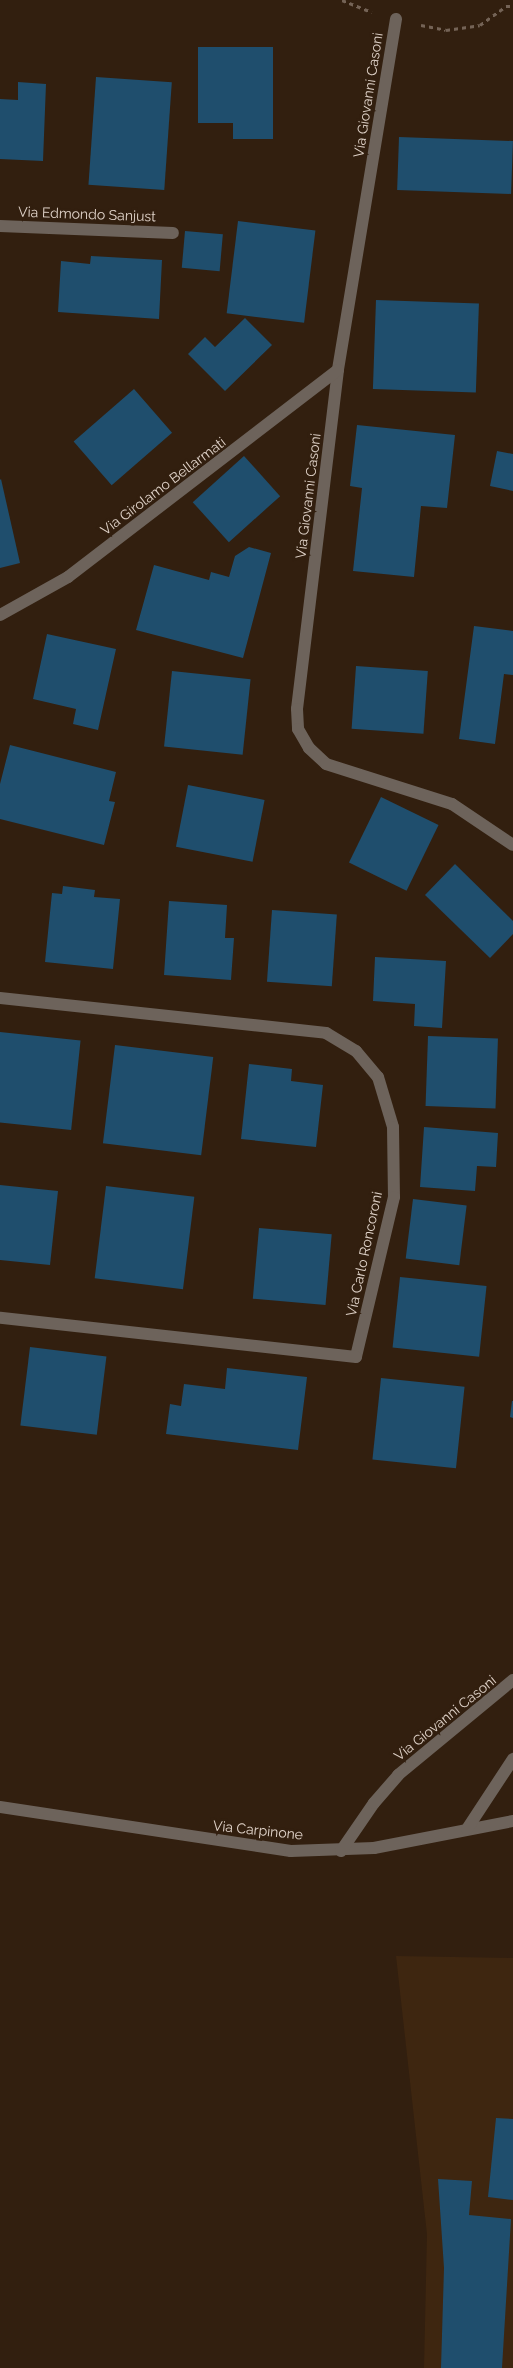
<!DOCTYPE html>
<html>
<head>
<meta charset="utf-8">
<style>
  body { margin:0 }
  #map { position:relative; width:513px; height:2368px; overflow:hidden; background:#321f0f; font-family:Raleway,sans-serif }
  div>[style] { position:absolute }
  .built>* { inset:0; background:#3e2610 }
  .building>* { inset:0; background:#1f4e6d; transform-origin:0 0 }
  .path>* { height:3px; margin-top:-1.5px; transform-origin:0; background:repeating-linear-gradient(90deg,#746356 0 4px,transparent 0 8px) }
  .minor>* { height:12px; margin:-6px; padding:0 6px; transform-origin:6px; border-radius:6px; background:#6d635b }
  span { translate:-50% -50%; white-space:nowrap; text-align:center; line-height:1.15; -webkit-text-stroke:5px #321f0f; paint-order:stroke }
  .street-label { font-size:14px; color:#e0d3c9 }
</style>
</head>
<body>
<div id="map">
  <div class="built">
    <i style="clip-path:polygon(396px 1956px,513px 1958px,513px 2368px,424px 2368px,427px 2234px)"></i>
  </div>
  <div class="building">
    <i style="clip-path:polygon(198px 47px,273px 47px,273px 139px,233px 139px,233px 123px,198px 123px)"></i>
    <i style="left:96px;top:77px;width:76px;height:108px;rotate:4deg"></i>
    <i style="clip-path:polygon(18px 82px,46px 84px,43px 161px,0 159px,0 99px,18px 100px)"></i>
    <i style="left:399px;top:137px;width:114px;height:53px;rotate:2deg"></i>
    <i style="left:238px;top:221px;width:78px;height:93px;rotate:7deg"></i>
    <i style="left:185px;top:231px;width:38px;height:37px;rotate:5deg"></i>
    <i style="clip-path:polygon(91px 256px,162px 260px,159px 319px,58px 312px,61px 261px,90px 264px)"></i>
    <i style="left:376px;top:300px;width:103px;height:89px;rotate:2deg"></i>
    <i style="clip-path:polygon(245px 318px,272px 345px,225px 391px,188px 354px,205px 337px,215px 347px)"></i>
    <i style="left:134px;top:389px;width:58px;height:80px;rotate:49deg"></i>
    <i style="clip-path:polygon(357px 425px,455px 435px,447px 508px,421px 506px,414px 577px,353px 571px,362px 488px,350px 486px)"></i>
    <i style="clip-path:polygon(497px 451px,513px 454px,513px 491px,490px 486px)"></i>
    <i style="left:244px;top:456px;width:54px;height:69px;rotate:48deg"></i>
    <i style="clip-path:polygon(1px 479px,20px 563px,0 568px,0 480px)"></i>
    <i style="clip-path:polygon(249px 547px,271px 553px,243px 658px,136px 630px,154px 565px,209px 580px,211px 572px,229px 577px,235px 556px)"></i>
    <i style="clip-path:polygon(474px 626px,513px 631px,513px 675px,504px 674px,495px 744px,459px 739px)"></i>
    <i style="clip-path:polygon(47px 634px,116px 649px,98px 730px,73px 724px,76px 709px,33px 699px)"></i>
    <i style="left:356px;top:666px;width:72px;height:63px;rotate:4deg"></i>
    <i style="left:172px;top:671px;width:79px;height:76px;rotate:6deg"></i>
    <i style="clip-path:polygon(10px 745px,116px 772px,109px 801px,115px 802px,104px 845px,0 819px,0 784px)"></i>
    <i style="left:188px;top:785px;width:78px;height:63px;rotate:11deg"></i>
    <i style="left:381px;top:797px;width:64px;height:73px;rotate:26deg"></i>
    <i style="clip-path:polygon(455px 864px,513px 921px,513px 934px,490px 958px,425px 895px)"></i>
    <i style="clip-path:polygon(63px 886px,95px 890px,94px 897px,120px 899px,113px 969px,45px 962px,52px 893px,62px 894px)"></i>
    <i style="clip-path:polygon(169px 901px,227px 905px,225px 938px,234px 938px,231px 980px,164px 975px)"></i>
    <i style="left:272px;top:910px;width:65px;height:72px;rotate:4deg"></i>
    <i style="clip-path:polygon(375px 957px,446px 961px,442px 1028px,414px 1026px,415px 1004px,373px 1001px)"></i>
    <i style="left:0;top:1032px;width:81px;height:90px;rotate:6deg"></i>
    <i style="left:428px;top:1036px;width:70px;height:70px;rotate:2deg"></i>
    <i style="left:115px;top:1045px;width:99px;height:99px;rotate:7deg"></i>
    <i style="clip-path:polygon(249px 1064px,292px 1069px,291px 1081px,323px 1085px,316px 1147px,241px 1139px)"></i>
    <i style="clip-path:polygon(424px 1127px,498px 1133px,496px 1167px,477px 1166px,475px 1191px,420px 1187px)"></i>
    <i style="clip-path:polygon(0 1185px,58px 1191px,50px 1265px,0 1260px)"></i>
    <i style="left:106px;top:1186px;width:89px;height:93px;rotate:7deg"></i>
    <i style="left:413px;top:1199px;width:54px;height:60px;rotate:7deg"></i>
    <i style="left:259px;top:1228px;width:73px;height:71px;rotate:5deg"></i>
    <i style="left:400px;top:1277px;width:87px;height:71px;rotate:6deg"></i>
    <i style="left:30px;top:1347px;width:77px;height:79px;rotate:7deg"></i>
    <i style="clip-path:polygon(227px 1368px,307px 1377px,298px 1450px,166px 1434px,170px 1404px,181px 1406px,184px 1384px,225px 1389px)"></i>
    <i style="left:381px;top:1378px;width:84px;height:82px;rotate:6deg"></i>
    <i style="clip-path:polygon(512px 1401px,513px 1401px,513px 1418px,510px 1417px)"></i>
    <i style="clip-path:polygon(496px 2118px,513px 2119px,513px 2200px,488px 2197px)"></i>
    <i style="clip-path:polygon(438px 2179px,472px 2181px,469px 2215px,511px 2219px,502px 2368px,441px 2368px,444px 2268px)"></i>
  </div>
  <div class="path">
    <i style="left:342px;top:0;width:32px;rotate:22deg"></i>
    <i style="left:421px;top:25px;width:25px;rotate:11deg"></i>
    <i style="left:446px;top:30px;width:34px;rotate:-8deg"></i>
    <i style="left:480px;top:25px;width:32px;rotate:-36deg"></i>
    <i style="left:506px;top:6px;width:7px"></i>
  </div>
  <div class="minor">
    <i style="left:396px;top:19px;width:356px;rotate:99.4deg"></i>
    <i style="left:338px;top:370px;width:341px;rotate:96.9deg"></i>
    <i style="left:297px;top:709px;width:20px;rotate:87deg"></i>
    <i style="left:298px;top:729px;width:22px;rotate:60deg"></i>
    <i style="left:309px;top:748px;width:23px;rotate:43deg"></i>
    <i style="left:326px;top:764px;width:132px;rotate:17.6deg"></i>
    <i style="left:452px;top:804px;width:73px;rotate:33.9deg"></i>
    <i style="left:0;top:226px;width:173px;rotate:2.3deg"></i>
    <i style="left:0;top:615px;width:78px;rotate:-29.2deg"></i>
    <i style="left:68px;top:577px;width:340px;rotate:-37.5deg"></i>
    <i style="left:0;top:998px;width:328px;rotate:6.1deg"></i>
    <i style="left:326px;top:1033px;width:35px;rotate:31deg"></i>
    <i style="left:356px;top:1051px;width:34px;rotate:50deg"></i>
    <i style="left:378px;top:1077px;width:52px;rotate:73.3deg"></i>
    <i style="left:393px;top:1127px;width:70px;rotate:89.2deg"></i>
    <i style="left:394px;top:1197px;width:164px;rotate:103.4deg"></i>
    <i style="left:356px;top:1357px;width:358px;rotate:-173.7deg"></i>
    <i style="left:0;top:1807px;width:294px;rotate:8.6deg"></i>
    <i style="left:291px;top:1851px;width:83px;rotate:-2.1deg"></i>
    <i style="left:374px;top:1848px;width:142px;rotate:-11deg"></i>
    <i style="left:467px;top:1829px;width:84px;rotate:-56.7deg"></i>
    <i style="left:341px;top:1851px;width:58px;rotate:-55.5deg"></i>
    <i style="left:374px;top:1803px;width:37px;rotate:-49deg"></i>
    <i style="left:398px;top:1775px;width:149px;rotate:-39.6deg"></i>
  </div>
  <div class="street-label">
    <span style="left:368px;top:95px;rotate:-81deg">Via Giovanni Casoni</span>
    <span style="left:87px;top:214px;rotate:2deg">Via Edmondo Sanjust</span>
    <span style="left:163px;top:486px;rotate:-37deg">Via Girolamo Bellarmati</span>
    <span style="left:308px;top:496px;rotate:-83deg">Via Giovanni Casoni</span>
    <span style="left:364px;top:1254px;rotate:-78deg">Via Carlo Roncoroni</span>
    <span style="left:445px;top:1718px;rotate:-39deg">Via Giovanni Casoni</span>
    <span style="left:258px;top:1830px;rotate:6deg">Via Carpinone</span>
  </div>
</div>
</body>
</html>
